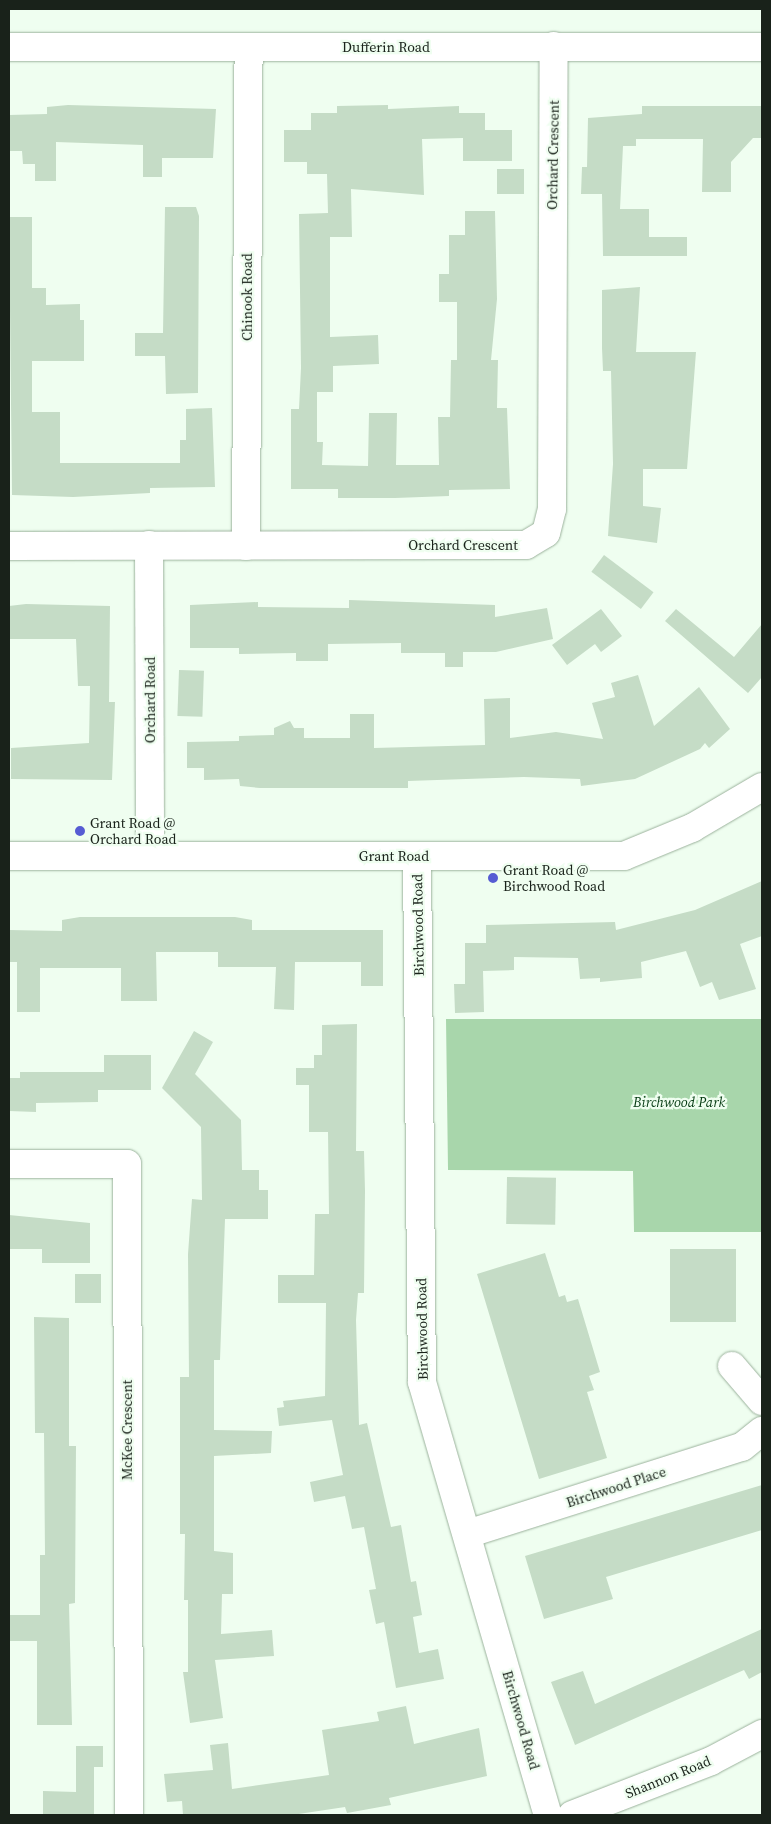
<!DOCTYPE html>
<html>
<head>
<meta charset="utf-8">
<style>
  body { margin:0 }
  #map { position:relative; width:771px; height:1824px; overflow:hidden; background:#effef0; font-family:"Source Serif 4",serif }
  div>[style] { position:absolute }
  .green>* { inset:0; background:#a8d6ab }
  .building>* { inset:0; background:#c5dcc6; transform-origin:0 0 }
  .roads { filter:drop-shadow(0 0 1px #9bb29c) drop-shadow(0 0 1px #9bb29c) }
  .minor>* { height:28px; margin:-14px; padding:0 14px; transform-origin:14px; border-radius:14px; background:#fff }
  .dots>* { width:14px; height:14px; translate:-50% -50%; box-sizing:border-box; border:2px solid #effef0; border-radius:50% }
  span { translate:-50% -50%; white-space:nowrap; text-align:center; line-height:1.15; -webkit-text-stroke:4.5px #effef0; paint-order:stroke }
  .street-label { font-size:14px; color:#19221a }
  .poi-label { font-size:14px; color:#19221a }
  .left { translate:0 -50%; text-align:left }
  .park-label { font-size:14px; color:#043a11; font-style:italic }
  .frame { position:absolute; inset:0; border:10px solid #19221a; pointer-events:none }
</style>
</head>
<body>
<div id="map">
  <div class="green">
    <i style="clip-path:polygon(446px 1019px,762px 1019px,762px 1232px,634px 1232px,633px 1171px,448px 1170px)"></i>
  </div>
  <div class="building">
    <i style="clip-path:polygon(68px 105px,216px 109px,213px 158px,162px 158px,162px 177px,143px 177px,143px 145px,56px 142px,56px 181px,35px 181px,35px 164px,23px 164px,22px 151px,9px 151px,9px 115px,47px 114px,47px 107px)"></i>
    <i style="clip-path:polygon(388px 105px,388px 109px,459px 106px,459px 113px,485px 113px,485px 130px,512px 130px,512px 161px,463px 161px,463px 138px,422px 139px,424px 195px,351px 189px,352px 237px,330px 237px,330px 337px,378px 335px,379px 364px,333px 366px,333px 392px,317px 392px,317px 442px,323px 442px,322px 465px,368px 466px,369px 413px,397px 413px,396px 465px,439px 465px,438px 417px,450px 417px,451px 360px,457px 360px,457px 302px,439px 302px,439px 274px,449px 274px,449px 235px,465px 235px,465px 211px,495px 211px,497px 299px,491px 360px,498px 360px,497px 408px,507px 408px,510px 489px,449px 490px,449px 496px,395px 498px,338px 498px,338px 489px,291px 489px,291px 409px,299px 409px,301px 368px,299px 214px,328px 213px,327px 174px,307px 174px,307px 162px,284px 162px,284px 130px,311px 130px,311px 113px,337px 113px,337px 106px)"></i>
    <i style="clip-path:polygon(642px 106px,762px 106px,762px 138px,753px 138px,731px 162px,731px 192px,702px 192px,703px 139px,636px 139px,636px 146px,623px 146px,620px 209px,649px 209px,649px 237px,687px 237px,687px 256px,603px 256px,602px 194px,581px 194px,582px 167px,587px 167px,588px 118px,642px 114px)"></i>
    <i style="left:497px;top:169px;width:27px;height:25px"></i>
    <i style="clip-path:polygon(165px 207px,196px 207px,199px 216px,198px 393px,166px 394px,165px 356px,135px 356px,135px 333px,163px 333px)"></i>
    <i style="clip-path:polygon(9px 217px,32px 217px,32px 288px,46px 288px,46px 305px,80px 304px,80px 320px,84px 320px,84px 361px,32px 361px,32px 412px,60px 412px,60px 463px,180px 463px,180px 440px,186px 440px,186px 409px,212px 408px,215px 487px,150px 488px,150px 493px,73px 497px,12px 495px)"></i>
    <i style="clip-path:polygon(640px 287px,636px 352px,696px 352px,687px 469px,643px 469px,643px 506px,661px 508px,657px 543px,608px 536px,613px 464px,611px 371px,603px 371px,602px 348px,602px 290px)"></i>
    <i style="left:604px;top:555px;width:62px;height:21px;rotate:37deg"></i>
    <i style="clip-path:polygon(349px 600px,495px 605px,495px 617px,547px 608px,553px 639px,496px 652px,463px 652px,463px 667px,445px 667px,445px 653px,401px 653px,401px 643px,328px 644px,328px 661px,296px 661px,296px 653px,239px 654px,239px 648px,190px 648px,190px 605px,258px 602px,258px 607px,349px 608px)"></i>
    <i style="clip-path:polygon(26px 604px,110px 606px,109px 702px,115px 702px,112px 780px,11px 779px,11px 748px,89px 743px,90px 686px,78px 686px,76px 639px,9px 639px,9px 606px)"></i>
    <i style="clip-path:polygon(601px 609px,622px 636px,601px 652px,595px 644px,567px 665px,552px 645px)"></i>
    <i style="clip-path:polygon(676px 609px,734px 657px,762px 624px,762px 677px,748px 693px,665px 621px)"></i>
    <i style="left:179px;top:670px;width:25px;height:46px;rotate:2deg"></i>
    <i style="clip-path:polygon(638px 675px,654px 726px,699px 687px,730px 729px,709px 748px,705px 743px,700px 749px,635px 779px,581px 786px,580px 779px,524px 777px,408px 781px,408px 788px,260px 788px,240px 786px,239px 779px,204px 780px,204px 768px,187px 768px,187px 742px,239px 741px,239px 736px,274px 735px,274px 728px,290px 721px,294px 728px,304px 728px,304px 738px,350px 738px,350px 714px,374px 714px,374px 748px,485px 745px,484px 699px,510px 698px,510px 738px,556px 732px,603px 739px,592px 703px,615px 697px,611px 683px)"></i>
    <i style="clip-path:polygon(762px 881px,762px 936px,740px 944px,756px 989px,719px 1000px,712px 982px,700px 987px,686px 951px,641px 962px,642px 978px,600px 982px,600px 978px,580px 979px,578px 958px,514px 957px,514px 970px,483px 971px,484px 1012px,455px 1013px,454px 984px,465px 984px,465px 943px,486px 943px,486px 925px,615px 922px,616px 930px,695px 910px)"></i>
    <i style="clip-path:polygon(80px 917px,235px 917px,252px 920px,252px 930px,383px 930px,383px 986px,361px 986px,361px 962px,295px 962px,294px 1010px,274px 1009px,276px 967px,218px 967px,218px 952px,156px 952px,157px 1001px,121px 1001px,121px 968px,40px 968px,40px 1012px,17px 1012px,17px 962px,9px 962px,9px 930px,62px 931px,62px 920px)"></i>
    <i style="clip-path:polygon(357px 1024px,356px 1151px,364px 1151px,365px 1191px,364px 1293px,358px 1293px,356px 1320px,359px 1425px,367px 1423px,391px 1527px,401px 1525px,411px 1582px,416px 1581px,422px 1615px,413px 1617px,419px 1653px,438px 1649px,444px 1679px,396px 1688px,384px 1622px,376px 1624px,369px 1590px,376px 1589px,364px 1527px,352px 1529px,345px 1496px,314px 1502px,310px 1482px,343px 1475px,332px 1420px,279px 1426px,277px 1408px,284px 1407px,283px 1401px,325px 1396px,326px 1303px,278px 1303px,278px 1275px,314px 1275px,315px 1214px,329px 1214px,328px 1132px,309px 1132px,309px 1085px,296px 1085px,296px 1068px,314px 1068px,314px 1055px,322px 1055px,322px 1025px)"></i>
    <i style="clip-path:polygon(194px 1031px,213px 1042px,195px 1074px,241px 1120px,242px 1170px,259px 1170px,259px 1190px,268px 1190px,268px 1219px,225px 1219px,220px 1360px,214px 1360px,214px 1430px,272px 1431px,271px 1453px,214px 1456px,214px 1551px,233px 1553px,233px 1594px,222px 1594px,221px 1634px,272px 1630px,274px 1656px,215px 1660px,223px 1718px,190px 1723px,183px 1672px,188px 1672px,188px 1600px,184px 1600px,185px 1534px,180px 1534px,180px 1377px,189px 1377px,188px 1254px,192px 1199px,202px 1200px,201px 1127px,162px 1088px)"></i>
    <i style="clip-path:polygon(104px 1055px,151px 1055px,151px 1090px,98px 1090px,98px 1102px,36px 1103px,36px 1112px,9px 1111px,9px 1078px,20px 1078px,20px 1072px,104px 1072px)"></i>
    <i style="left:507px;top:1177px;width:49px;height:47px;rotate:1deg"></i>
    <i style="clip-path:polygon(9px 1215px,90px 1223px,90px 1263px,42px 1263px,42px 1249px,9px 1249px)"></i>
    <i style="left:670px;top:1249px;width:66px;height:73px"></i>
    <i style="clip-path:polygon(545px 1253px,559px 1297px,565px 1295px,567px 1302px,578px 1299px,600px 1372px,589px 1376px,594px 1390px,587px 1392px,607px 1458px,539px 1479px,477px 1274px)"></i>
    <i style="left:75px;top:1274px;width:26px;height:29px"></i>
    <i style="clip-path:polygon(34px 1317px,69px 1318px,69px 1446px,76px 1446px,75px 1603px,69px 1604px,72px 1725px,37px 1725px,37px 1641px,9px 1641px,9px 1615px,40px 1615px,40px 1555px,45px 1555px,44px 1433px,35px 1433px)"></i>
    <i style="clip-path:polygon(762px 1485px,762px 1530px,606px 1577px,613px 1599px,544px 1619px,525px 1556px)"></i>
    <i style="clip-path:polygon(762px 1629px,762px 1672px,749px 1679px,744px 1670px,575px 1745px,551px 1682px,583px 1671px,595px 1704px)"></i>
    <i style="clip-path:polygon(406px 1706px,414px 1744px,479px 1728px,487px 1776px,389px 1798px,391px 1805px,347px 1813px,345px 1807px,292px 1815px,183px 1815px,182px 1801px,167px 1802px,164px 1774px,213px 1770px,210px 1745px,228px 1743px,232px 1789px,329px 1775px,322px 1730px,379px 1721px,377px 1712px)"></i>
    <i style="clip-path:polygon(76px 1746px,103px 1746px,103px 1767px,94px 1767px,94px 1815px,43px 1815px,43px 1791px,76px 1792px)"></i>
  </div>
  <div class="roads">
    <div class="minor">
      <i style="left:9px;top:47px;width:753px"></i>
      <i style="left:149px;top:545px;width:310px;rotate:89.8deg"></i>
      <i style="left:9px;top:546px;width:517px;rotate:-0.11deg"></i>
      <i style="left:526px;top:545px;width:23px;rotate:-31deg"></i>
      <i style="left:546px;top:533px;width:25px;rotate:-76deg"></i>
      <i style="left:552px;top:509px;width:463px;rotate:-89.8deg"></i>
      <i style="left:246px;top:546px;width:498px;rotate:-89.7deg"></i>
      <i style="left:9px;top:856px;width:615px"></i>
      <i style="left:624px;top:856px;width:74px;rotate:-22.4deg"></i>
      <i style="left:692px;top:828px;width:81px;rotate:-30.4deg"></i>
      <i style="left:417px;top:856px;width:526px;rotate:89.46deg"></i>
      <i style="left:422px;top:1382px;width:451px;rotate:73.8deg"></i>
      <i style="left:9px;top:1164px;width:118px"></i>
      <i style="left:127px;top:1164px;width:651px;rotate:89.82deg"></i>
      <i style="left:732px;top:1366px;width:46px;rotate:49.4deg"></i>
      <i style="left:467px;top:1534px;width:288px;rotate:-17.6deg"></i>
      <i style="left:742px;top:1447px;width:26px;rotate:-39deg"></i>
      <i style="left:572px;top:1815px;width:149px;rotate:-21.2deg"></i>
      <i style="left:711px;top:1761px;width:58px;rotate:-27.9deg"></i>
    </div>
  </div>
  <div class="dots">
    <i style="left:80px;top:831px;background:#565cd3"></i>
    <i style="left:493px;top:878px;background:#565cd3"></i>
  </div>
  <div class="street-label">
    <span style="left:386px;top:47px">Dufferin Road</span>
    <span style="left:553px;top:155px;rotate:-89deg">Orchard Crescent</span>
    <span style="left:247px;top:297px;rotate:-90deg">Chinook Road</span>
    <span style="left:463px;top:545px">Orchard Crescent</span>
    <span style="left:150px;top:700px;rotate:-90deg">Orchard Road</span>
    <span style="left:394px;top:856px">Grant Road</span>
    <span style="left:418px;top:925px;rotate:-91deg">Birchwood Road</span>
    <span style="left:422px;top:1329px;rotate:-91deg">Birchwood Road</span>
    <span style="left:127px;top:1430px;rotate:-90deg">McKee Crescent</span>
    <span style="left:616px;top:1487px;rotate:-18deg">Birchwood Place</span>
    <span style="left:521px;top:1720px;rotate:74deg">Birchwood Road</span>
    <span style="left:668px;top:1777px;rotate:-22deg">Shannon Road</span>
  </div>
  <div class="poi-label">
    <span class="left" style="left:90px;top:831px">Grant Road @<br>Orchard Road</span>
    <span class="left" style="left:503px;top:878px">Grant Road @<br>Birchwood Road</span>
  </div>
  <div class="park-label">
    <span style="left:679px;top:1102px">Birchwood Park</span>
  </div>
  <div class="frame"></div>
</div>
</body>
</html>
